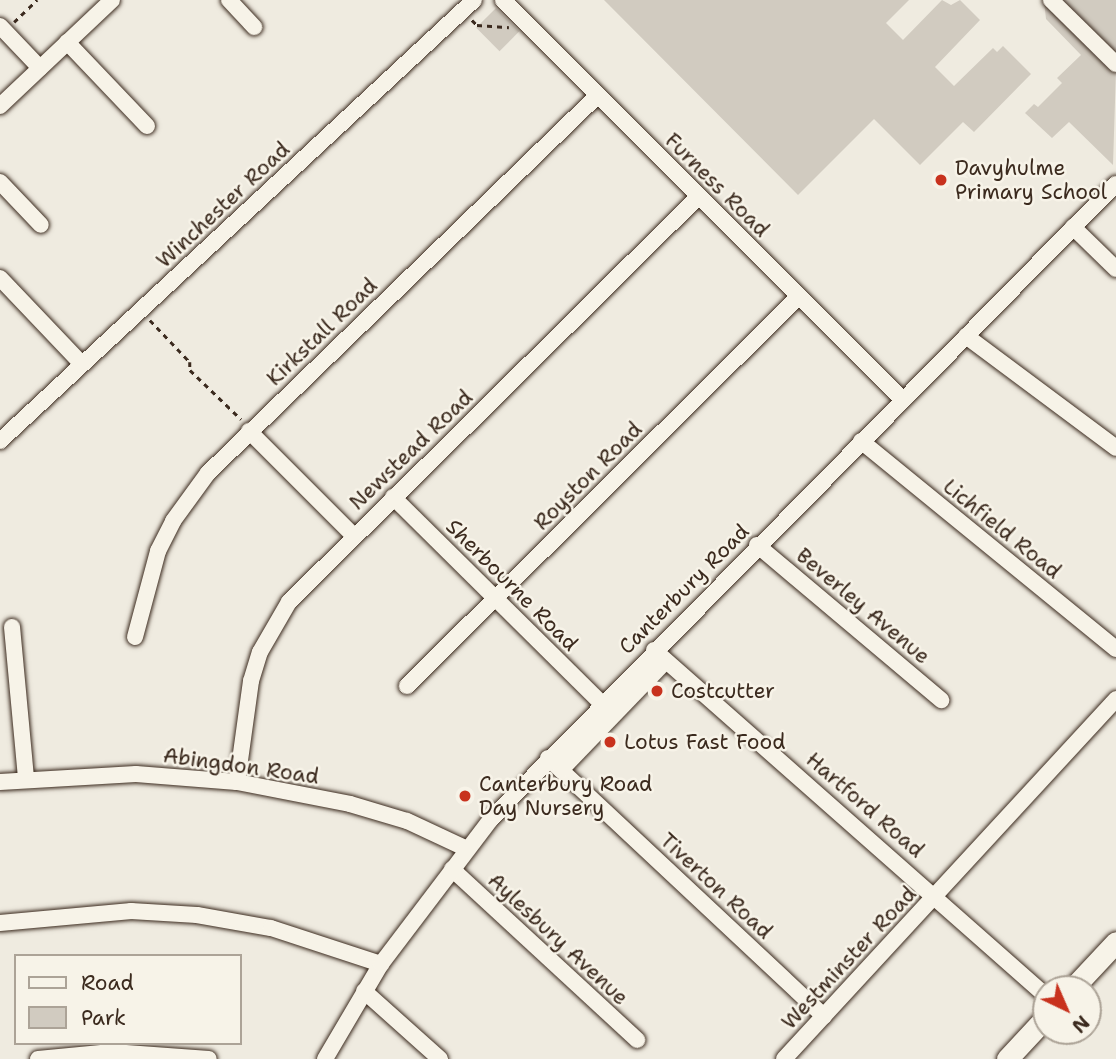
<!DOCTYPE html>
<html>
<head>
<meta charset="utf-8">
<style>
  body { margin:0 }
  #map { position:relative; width:1116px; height:1059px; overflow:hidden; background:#efebe0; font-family:"Shantell Sans",sans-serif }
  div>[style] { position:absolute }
  .green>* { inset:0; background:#d1cbc0; transform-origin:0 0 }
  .path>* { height:2.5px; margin-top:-1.25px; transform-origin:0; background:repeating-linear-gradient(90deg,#3b2a1e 0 5px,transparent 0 10px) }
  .roads { filter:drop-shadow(0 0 2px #3b2a1e) drop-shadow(0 0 2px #3b2a1e) }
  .minor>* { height:16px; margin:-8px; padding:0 8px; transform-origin:8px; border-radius:8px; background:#f7f3e8 }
  .major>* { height:21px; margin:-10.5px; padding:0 10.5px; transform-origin:10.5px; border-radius:10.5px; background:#f7f3e8 }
  .dots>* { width:19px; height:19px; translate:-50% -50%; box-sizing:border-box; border:4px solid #f7f3e8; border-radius:50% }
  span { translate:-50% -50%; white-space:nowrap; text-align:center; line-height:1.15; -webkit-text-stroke:5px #f7f3e8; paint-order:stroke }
  .poi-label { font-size:21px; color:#3b2a1e }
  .left { translate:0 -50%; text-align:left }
  .street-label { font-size:21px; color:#3b2a1e }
  .legend { position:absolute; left:14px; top:954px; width:228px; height:91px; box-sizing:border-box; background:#f7f3e8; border:2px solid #aca397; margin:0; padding:9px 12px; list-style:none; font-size:21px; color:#3b2a1e }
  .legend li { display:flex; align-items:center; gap:14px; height:35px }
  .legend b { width:35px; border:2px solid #aca397 }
  .north { position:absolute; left:1032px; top:975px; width:70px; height:70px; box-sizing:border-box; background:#f7f3e8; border:2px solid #aca397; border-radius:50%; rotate:136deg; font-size:19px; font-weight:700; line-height:28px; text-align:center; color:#3b2a1e }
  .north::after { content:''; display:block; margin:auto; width:24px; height:32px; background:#c8321e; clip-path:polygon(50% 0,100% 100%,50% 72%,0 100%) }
</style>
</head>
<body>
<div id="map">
  <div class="green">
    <i style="clip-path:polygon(604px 0,909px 0,886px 23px,903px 40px,942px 0,951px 5px,960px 0,980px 20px,935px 67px,954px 86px,993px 48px,997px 52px,1003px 46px,1031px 74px,974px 132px,963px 122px,920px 165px,874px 119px,798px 195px)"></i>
    <i style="clip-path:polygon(1061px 0,1116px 0,1116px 56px)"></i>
    <i style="clip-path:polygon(1044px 1px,1116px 70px,1113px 165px,1069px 122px,1052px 138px,1025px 113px,1034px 104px,1038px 107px,1062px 83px,1057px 78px,1081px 55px,1046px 19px)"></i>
    <i style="left:496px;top:8px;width:33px;height:28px;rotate:45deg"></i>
  </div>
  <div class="path">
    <i style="left:472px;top:20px;width:7px;rotate:45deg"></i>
    <i style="left:477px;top:25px;width:32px;rotate:4deg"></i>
    <i style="left:14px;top:22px;width:32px;rotate:-44deg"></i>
    <i style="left:150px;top:320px;width:58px;rotate:46.4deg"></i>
    <i style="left:190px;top:362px;width:8px;rotate:90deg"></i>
    <i style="left:190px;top:370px;width:71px;rotate:43.9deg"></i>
  </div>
  <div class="roads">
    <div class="minor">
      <i style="left:229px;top:0;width:37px;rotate:47deg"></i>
      <i style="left:503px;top:0;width:564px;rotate:45deg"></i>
      <i style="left:1051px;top:0;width:91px;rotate:44.6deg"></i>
      <i style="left:0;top:26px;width:58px;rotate:46.4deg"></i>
      <i style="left:67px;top:42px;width:116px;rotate:46.4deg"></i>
      <i style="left:0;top:106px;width:154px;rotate:-43.4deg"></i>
      <i style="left:0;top:182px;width:59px;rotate:46.4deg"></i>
      <i style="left:1073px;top:227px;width:60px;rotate:44.3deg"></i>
      <i style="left:0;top:278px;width:119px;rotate:46.4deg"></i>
      <i style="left:966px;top:336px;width:187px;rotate:36.7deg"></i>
      <i style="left:249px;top:431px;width:147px;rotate:45deg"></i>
      <i style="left:0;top:441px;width:647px;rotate:-42.93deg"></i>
      <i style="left:861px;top:441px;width:329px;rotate:39.2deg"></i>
      <i style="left:393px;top:497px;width:293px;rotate:44.7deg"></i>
      <i style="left:757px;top:545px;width:241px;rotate:40.1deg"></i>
      <i style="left:12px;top:627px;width:152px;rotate:84.7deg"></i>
      <i style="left:135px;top:637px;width:89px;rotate:-75deg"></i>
      <i style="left:158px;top:551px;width:34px;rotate:-63deg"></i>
      <i style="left:173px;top:521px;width:59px;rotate:-53.9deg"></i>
      <i style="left:208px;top:473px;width:543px;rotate:-44.1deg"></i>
      <i style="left:654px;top:650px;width:523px;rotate:41.43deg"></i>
      <i style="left:407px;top:686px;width:553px;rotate:-44.85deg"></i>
      <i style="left:548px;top:758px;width:378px;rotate:43.1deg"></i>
      <i style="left:561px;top:770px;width:151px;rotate:-46.1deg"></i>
      <i style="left:0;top:782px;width:136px;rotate:-3.4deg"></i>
      <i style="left:136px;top:774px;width:101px;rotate:4.5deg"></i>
      <i style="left:237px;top:782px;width:115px;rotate:11deg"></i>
      <i style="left:350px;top:804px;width:59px;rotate:16.6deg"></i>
      <i style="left:407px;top:821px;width:66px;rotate:25deg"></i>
      <i style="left:237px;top:782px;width:102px;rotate:-82.1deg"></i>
      <i style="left:251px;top:681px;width:30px;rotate:-73deg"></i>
      <i style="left:260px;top:652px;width:58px;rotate:-59.9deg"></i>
      <i style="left:289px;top:602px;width:577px;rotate:-44.72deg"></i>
      <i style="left:452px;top:869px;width:252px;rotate:42.7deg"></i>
      <i style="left:0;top:923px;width:132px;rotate:-5.2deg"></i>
      <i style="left:131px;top:911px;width:66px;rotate:3.5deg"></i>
      <i style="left:197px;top:915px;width:75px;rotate:10deg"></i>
      <i style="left:271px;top:928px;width:116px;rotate:18.1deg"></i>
      <i style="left:364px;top:991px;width:102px;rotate:41.8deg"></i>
      <i style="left:38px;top:1059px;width:74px;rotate:-5.4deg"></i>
      <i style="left:112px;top:1052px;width:97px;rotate:4.1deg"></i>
      <i style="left:325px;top:1059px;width:110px;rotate:-59.5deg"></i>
      <i style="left:381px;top:964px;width:182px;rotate:-52.8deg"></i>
      <i style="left:491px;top:819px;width:891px;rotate:-45.45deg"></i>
      <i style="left:784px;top:1059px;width:490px;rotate:-47.3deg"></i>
    </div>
    <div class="major">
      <i style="left:1072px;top:989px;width:64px;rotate:-46.9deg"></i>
      <i style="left:1007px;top:1059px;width:57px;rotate:-47.1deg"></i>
    </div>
  </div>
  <div class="dots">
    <i style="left:941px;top:180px;background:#c8321e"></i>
    <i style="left:657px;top:691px;background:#c8321e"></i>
    <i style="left:610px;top:742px;background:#c8321e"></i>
    <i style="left:465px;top:796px;background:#c8321e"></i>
  </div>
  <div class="poi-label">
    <span class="left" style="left:955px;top:180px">Davyhulme<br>Primary School</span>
    <span class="left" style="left:671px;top:691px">Costcutter</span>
    <span class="left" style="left:624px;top:742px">Lotus Fast Food</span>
    <span class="left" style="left:479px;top:796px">Canterbury Road<br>Day Nursery</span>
  </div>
  <div class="street-label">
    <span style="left:717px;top:185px;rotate:45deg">Furness Road</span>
    <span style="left:223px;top:205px;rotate:-43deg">Winchester Road</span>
    <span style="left:322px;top:332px;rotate:-44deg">Kirkstall Road</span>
    <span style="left:411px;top:450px;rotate:-44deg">Newstead Road</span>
    <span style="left:588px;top:476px;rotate:-45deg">Royston Road</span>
    <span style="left:1002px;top:529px;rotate:39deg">Lichfield Road</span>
    <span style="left:512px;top:585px;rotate:45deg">Sherbourne Road</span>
    <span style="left:684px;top:589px;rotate:-45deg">Canterbury Road</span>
    <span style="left:863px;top:606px;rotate:40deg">Beverley Avenue</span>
    <span style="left:241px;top:766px;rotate:8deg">Abingdon Road</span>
    <span style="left:865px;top:805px;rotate:41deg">Hartford Road</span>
    <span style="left:716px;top:886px;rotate:43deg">Tiverton Road</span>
    <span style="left:558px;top:939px;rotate:43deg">Aylesbury Avenue</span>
    <span style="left:849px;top:958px;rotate:-47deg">Westminster Road</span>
  </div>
  <ul class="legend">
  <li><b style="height:9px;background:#f7f3e8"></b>Road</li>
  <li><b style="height:19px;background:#d1cbc0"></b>Park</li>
  </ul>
  <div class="north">N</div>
</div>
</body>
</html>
